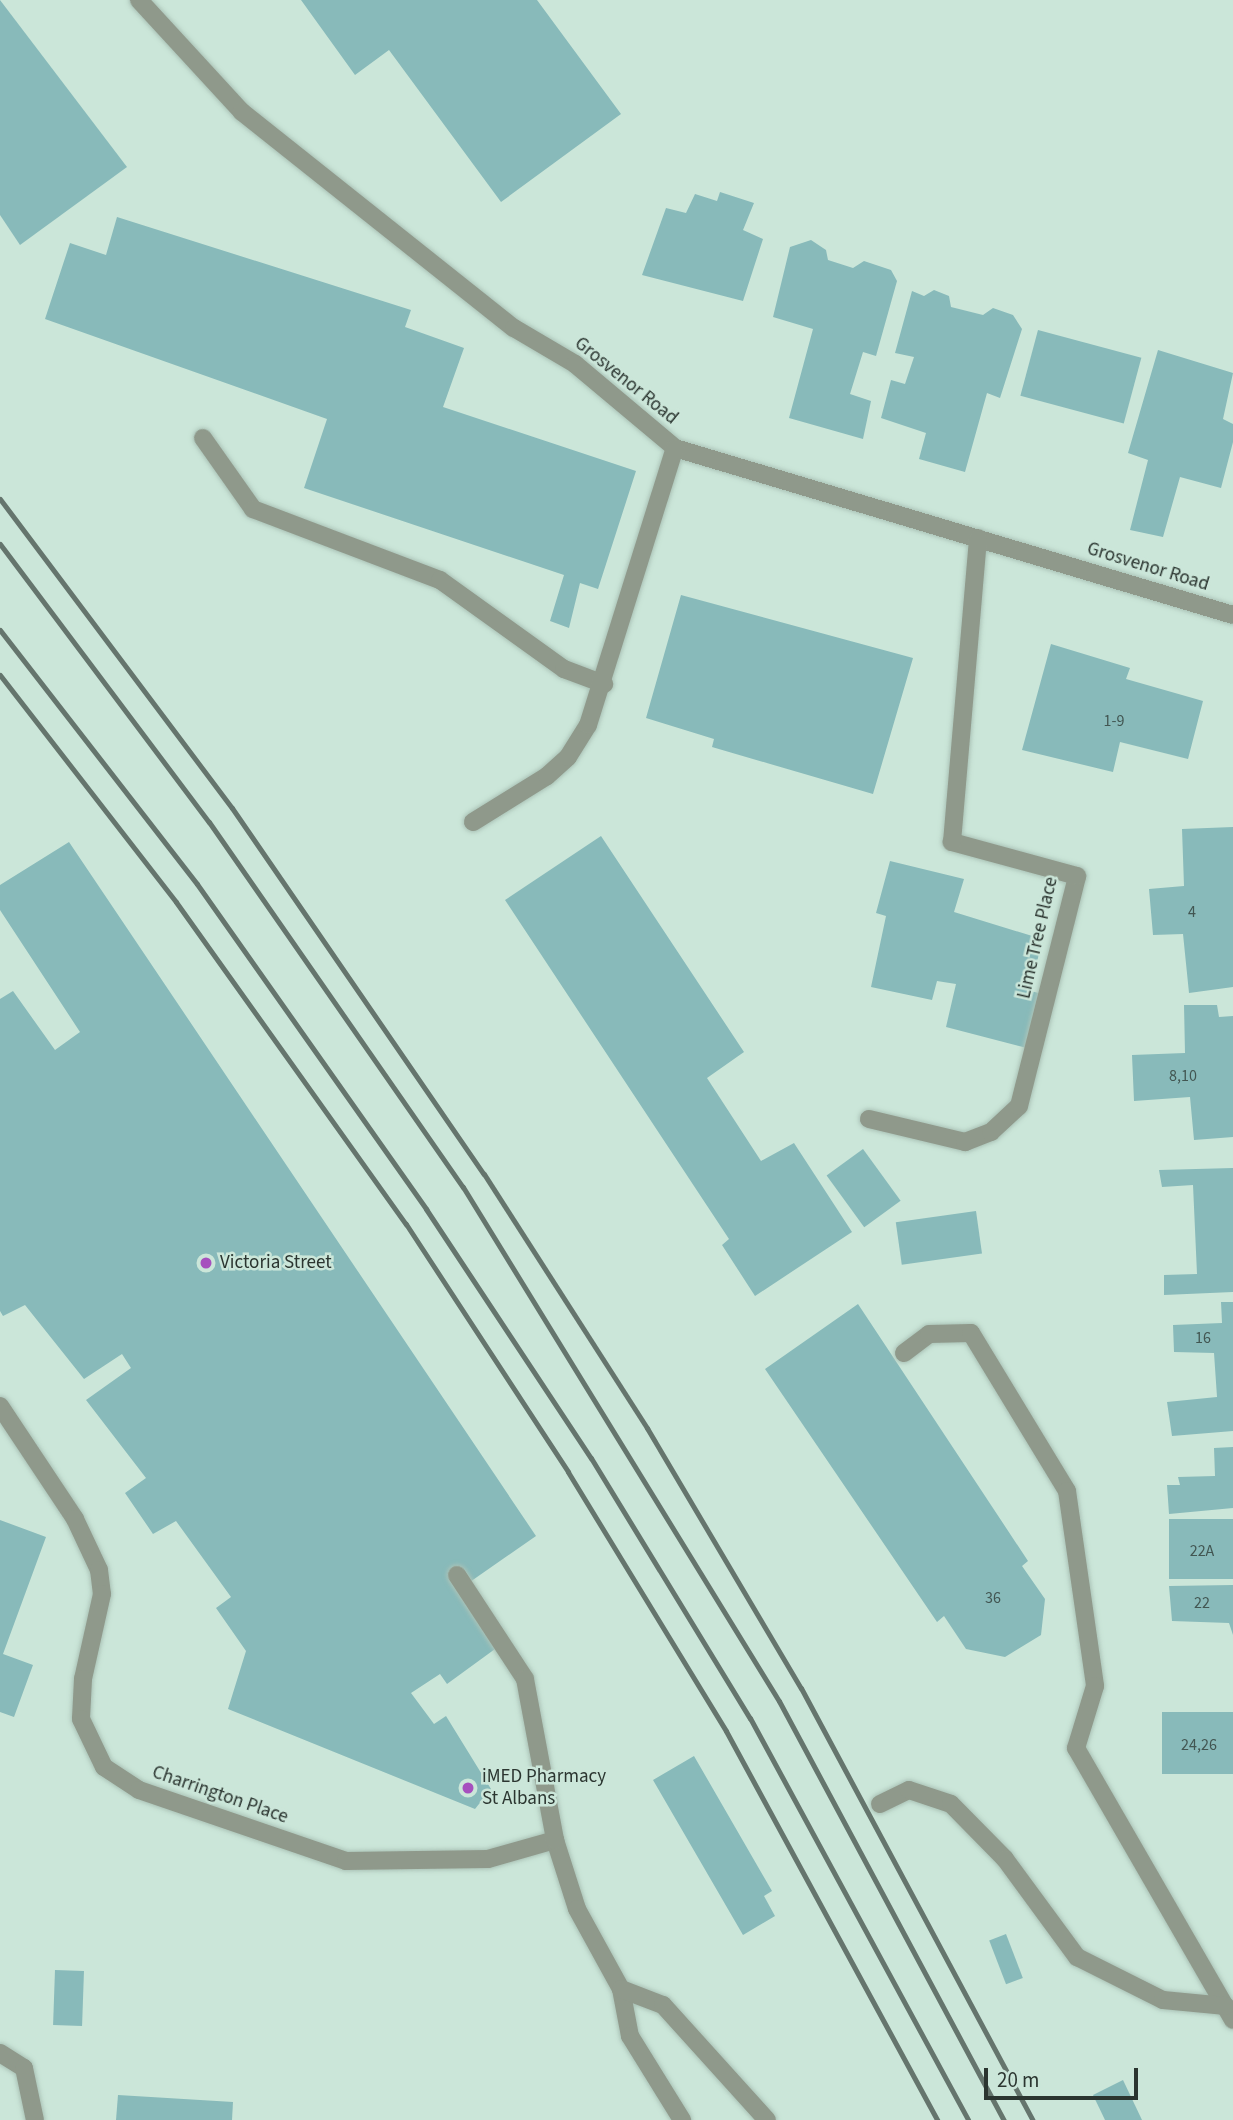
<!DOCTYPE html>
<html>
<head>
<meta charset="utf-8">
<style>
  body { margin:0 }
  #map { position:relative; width:1233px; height:2120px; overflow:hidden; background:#cbe6d9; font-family:"Source Sans 3",sans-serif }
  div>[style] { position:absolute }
  .building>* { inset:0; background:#88baba; transform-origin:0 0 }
  .roads { filter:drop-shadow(0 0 2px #abc3b7) drop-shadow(0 0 2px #abc3b7) }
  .minor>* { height:18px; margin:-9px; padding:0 9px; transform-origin:9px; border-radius:9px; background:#8f998b }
  .rail>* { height:5px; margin:-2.5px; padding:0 2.5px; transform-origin:2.5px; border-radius:2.5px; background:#65756d }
  .dots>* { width:19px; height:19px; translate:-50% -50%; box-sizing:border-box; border:4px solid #cbe6d9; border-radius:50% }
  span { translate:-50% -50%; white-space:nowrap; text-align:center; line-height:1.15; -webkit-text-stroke:5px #cbe6d9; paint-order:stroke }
  .number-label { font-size:16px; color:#425652 }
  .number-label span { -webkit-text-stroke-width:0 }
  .street-label { font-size:19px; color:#2b3530 }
  .poi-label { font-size:19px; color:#2b3530 }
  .left { translate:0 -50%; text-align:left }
  .scale { position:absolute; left:984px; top:2068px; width:154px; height:32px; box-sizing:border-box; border:4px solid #2b3530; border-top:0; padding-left:9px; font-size:21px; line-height:24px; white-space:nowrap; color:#2b3530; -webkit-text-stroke:5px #cbe6d9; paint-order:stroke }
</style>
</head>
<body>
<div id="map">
  <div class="building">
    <i style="clip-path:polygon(0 0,127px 167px,20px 245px,0 215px)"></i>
    <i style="clip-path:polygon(301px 0,537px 0,621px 114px,501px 202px,389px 50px,355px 75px)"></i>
    <i style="clip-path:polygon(720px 192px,754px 203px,743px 230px,763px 239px,743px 301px,642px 275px,666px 208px,686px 213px,695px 194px,717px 201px)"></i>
    <i style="clip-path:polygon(117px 217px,411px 310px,405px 327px,464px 348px,443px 407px,636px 471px,598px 589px,580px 583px,569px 628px,550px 621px,564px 575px,304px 488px,327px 419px,45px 319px,70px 243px,106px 255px)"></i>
    <i style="clip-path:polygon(811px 240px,826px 250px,828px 260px,853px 268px,864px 261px,891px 270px,897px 281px,876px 356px,863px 352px,850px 394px,871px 401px,863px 439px,789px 418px,813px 329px,773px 317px,790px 247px)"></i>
    <i style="clip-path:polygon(934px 290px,949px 296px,951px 307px,983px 315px,993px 308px,1013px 315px,1022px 329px,1000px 398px,987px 393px,965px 472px,919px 459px,926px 433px,881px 418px,891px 380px,905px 384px,914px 357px,895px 353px,912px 291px,924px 296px)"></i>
    <i style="left:1038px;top:330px;width:107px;height:68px;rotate:15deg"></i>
    <i style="clip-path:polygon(1158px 350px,1233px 373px,1223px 419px,1233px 424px,1233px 442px,1221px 488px,1180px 477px,1163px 537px,1130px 530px,1148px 460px,1128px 453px)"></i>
    <i style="clip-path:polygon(681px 595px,913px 658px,873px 794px,712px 747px,714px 739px,646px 718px)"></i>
    <i style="clip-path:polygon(1051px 644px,1130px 668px,1126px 679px,1203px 701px,1188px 759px,1120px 742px,1113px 772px,1022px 750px)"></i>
    <i style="clip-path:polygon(1233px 827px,1233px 987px,1189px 993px,1183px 934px,1153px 935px,1149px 889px,1184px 886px,1182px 829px)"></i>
    <i style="clip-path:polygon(601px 836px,744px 1052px,707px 1078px,761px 1161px,794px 1143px,852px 1232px,755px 1296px,722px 1245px,729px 1239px,505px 900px)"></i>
    <i style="clip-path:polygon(69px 842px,536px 1536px,457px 1591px,495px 1649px,447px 1684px,440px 1674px,411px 1693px,434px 1724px,446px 1716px,491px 1789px,475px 1809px,228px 1709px,246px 1651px,216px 1608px,231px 1597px,176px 1521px,153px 1534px,125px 1493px,146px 1478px,86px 1400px,131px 1368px,122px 1354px,84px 1379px,25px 1305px,3px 1316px,0 1311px,0 999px,13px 991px,55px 1050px,80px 1032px,0 910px,0 885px)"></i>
    <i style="clip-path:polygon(890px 861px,964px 879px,954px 912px,1042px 939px,1031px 991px,1042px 994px,1027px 1048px,946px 1027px,956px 984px,937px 981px,932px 1000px,871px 987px,886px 916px,876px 913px)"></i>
    <i style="clip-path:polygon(1184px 1005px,1217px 1005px,1219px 1017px,1233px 1016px,1233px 1137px,1194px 1140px,1190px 1097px,1134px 1101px,1132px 1055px,1185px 1053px)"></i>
    <i style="left:863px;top:1149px;width:64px;height:45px;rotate:54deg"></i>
    <i style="clip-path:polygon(1233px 1168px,1233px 1292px,1164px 1295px,1164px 1275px,1197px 1274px,1193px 1185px,1162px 1187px,1159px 1170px)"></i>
    <i style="left:976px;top:1211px;width:43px;height:81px;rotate:82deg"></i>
    <i style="clip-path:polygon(1221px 1302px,1233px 1302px,1233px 1431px,1172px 1436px,1167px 1402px,1217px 1397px,1214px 1353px,1174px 1352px,1173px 1325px,1222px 1323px)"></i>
    <i style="clip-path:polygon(858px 1304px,1028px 1561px,1022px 1566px,1045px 1599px,1041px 1635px,1005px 1657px,966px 1649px,944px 1616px,937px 1622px,765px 1369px)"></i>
    <i style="clip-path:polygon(1233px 1447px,1233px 1508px,1169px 1514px,1167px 1485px,1180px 1485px,1178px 1477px,1215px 1476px,1214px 1448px)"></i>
    <i style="left:1233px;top:1519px;width:60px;height:64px;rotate:90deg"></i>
    <i style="clip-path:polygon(0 1520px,46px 1537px,3px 1654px,33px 1665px,14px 1717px,0 1712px)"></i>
    <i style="clip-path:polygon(1233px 1585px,1233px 1635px,1229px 1623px,1172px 1621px,1169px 1586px)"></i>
    <i style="left:1233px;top:1712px;width:62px;height:71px;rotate:90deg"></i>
    <i style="clip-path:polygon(694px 1756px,772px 1891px,764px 1896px,775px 1916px,743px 1935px,653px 1780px)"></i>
    <i style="left:1006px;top:1934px;width:47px;height:18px;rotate:69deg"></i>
    <i style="left:55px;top:1970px;width:29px;height:55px;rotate:2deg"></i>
    <i style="clip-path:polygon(1123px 2080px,1142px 2120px,1105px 2120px,1093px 2095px)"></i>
    <i style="clip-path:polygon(118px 2095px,233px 2102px,232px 2120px,116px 2120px)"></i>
  </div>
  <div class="roads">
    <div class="minor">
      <i style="left:139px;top:0;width:152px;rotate:47.4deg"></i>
      <i style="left:242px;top:112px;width:347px;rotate:38.5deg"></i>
      <i style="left:514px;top:328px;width:71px;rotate:30.5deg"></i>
      <i style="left:575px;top:364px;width:131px;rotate:40deg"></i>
      <i style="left:675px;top:448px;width:582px;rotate:16.66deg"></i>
      <i style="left:203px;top:438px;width:87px;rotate:54.8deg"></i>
      <i style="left:253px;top:509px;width:200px;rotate:20.8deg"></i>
      <i style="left:440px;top:580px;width:153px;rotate:35.7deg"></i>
      <i style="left:564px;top:669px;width:43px;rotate:20.6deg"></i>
      <i style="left:473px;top:822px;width:87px;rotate:-31.9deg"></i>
      <i style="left:547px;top:776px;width:28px;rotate:-42deg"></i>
      <i style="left:568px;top:757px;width:38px;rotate:-58deg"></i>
      <i style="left:588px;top:725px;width:290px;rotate:-72.6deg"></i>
      <i style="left:869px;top:1119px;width:99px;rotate:13.5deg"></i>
      <i style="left:965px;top:1142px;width:28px;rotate:-21deg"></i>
      <i style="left:991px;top:1132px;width:38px;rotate:-43deg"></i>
      <i style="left:1019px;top:1106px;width:237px;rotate:-75.8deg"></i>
      <i style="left:1077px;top:876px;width:130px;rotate:-164.8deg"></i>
      <i style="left:952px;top:842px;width:305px;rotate:-85.1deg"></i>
      <i style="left:904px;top:1353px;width:31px;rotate:-37deg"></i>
      <i style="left:929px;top:1334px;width:42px;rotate:-1.4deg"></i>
      <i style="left:971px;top:1333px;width:185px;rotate:58.7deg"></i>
      <i style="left:1067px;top:1491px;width:197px;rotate:81.8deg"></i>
      <i style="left:1095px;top:1686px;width:65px;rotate:107deg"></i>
      <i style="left:1076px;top:1748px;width:314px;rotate:60deg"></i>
      <i style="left:0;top:1406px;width:136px;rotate:56.4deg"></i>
      <i style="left:75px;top:1519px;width:56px;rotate:64.8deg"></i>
      <i style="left:99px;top:1570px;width:24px;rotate:83deg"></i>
      <i style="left:102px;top:1594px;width:87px;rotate:102.6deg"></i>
      <i style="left:83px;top:1679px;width:40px;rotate:92.9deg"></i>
      <i style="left:81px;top:1719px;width:53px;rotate:64.4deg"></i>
      <i style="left:104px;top:1767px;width:42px;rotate:33.3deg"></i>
      <i style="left:139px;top:1790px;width:219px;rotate:18.9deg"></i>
      <i style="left:346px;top:1861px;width:142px;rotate:-0.8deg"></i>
      <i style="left:488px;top:1859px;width:70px;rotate:-15.8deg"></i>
      <i style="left:555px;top:1840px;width:72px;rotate:72.3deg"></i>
      <i style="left:577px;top:1909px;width:91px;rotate:61.2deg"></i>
      <i style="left:621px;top:1989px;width:48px;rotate:79.2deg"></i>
      <i style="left:630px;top:2036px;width:99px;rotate:58.2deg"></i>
      <i style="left:457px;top:1575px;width:124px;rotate:56.8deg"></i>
      <i style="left:525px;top:1679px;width:164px;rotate:79.4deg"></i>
      <i style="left:880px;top:1804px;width:32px;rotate:-26deg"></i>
      <i style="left:909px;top:1790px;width:44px;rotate:18.4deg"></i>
      <i style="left:951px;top:1804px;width:77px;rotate:45.5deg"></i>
      <i style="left:1005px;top:1859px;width:122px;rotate:53.7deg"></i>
      <i style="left:1077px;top:1957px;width:96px;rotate:26.6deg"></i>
      <i style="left:1163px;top:2000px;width:63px;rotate:5.4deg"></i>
      <i style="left:621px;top:1989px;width:45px;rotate:20.9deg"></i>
      <i style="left:663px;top:2005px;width:155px;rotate:47.9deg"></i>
      <i style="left:0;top:2053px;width:28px;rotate:32deg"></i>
      <i style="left:24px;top:2068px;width:53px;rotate:78.1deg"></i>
    </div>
  </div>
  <div class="rail">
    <i style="left:0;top:499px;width:386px;rotate:53.1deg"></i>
    <i style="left:232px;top:808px;width:444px;rotate:55.5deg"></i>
    <i style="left:484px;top:1174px;width:302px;rotate:57.3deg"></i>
    <i style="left:647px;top:1428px;width:302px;rotate:59.4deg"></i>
    <i style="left:801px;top:1688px;width:490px;rotate:61.8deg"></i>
    <i style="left:0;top:544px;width:348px;rotate:53.1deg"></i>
    <i style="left:209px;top:822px;width:445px;rotate:55.2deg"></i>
    <i style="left:463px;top:1187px;width:603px;rotate:58.42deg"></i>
    <i style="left:779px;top:1701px;width:476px;rotate:61.8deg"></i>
    <i style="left:0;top:630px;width:321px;rotate:52.2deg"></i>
    <i style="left:197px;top:884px;width:398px;rotate:54.8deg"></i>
    <i style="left:426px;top:1209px;width:299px;rotate:56.5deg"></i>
    <i style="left:591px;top:1458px;width:305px;rotate:58.6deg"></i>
    <i style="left:750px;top:1718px;width:457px;rotate:61.5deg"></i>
    <i style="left:0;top:675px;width:287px;rotate:52.2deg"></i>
    <i style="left:176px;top:902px;width:396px;rotate:54.5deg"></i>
    <i style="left:406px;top:1224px;width:296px;rotate:56.8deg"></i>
    <i style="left:568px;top:1472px;width:303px;rotate:58.6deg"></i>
    <i style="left:726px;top:1731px;width:443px;rotate:61.5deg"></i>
  </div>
  <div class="dots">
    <i style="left:206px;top:1263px;background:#a650be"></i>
    <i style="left:468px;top:1788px;background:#a650be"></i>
  </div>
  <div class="number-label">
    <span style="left:1114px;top:721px">1-9</span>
    <span style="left:1192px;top:912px">4</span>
    <span style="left:1183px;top:1076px">8,10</span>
    <span style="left:1203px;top:1338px">16</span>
    <span style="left:1202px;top:1551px">22A</span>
    <span style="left:993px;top:1598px">36</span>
    <span style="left:1202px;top:1603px">22</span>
    <span style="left:1199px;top:1745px">24,26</span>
  </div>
  <div class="street-label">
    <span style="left:626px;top:381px;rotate:39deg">Grosvenor Road</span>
    <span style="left:1148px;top:567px;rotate:17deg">Grosvenor Road</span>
    <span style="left:1038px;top:938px;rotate:-77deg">Lime Tree Place</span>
    <span style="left:220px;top:1795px;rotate:19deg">Charrington Place</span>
  </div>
  <div class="poi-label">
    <span class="left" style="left:220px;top:1263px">Victoria Street</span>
    <span class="left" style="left:482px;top:1788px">iMED Pharmacy<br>St Albans</span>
  </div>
  <div class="scale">20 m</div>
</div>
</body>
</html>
